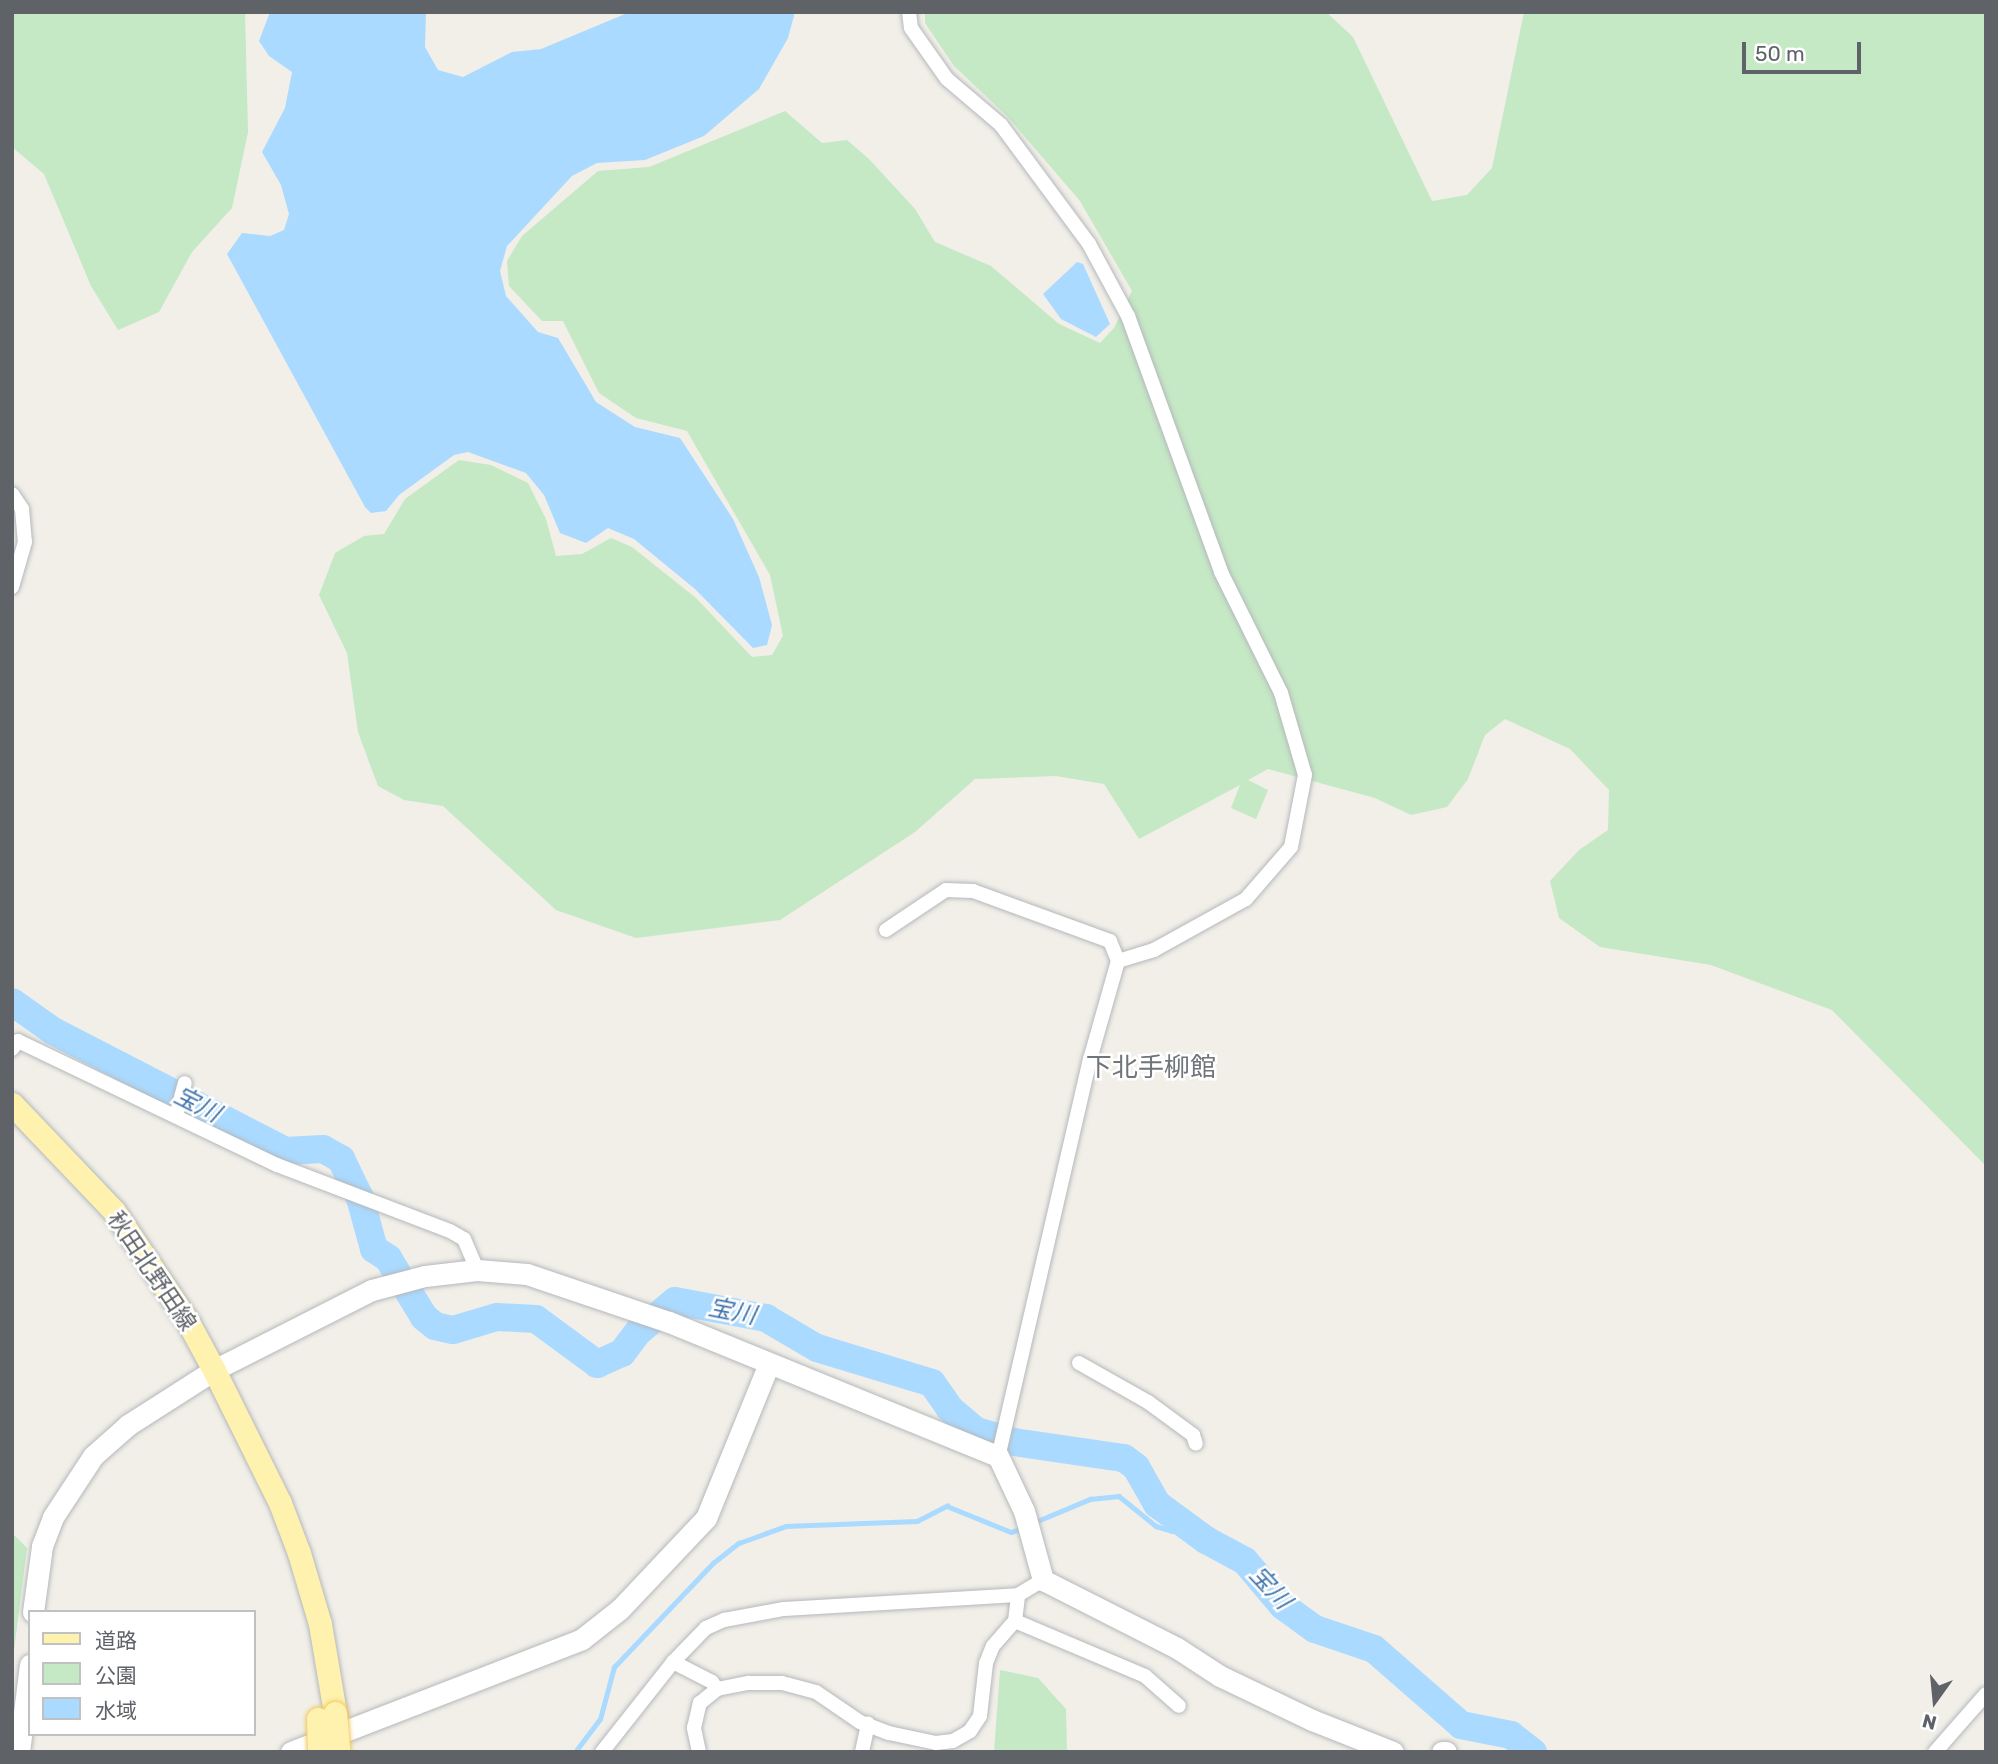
<!DOCTYPE html>
<html>
<head>
<meta charset="utf-8">
<style>
  body { margin:0 }
  #map { position:relative; width:1998px; height:1764px; overflow:hidden; background:#f1efe8; font-family:Rubik,"Noto Sans JP",sans-serif }
  div>[style] { position:absolute }
  .green>* { inset:0; background:#c5e8c5 }
  .water>* { inset:0; background:#aadaff }
  .stream>* { height:4.5px; margin:-2.25px; padding:0 2.25px; transform-origin:2.25px; border-radius:2.25px; background:#aadaff }
  .river>* { height:28px; margin:-14px; padding:0 14px; transform-origin:14px; border-radius:14px; background:#aadaff }
  .roads { filter:drop-shadow(0 0 2px #b5b8bc) drop-shadow(0 0 2px #b5b8bc) }
  .street>* { height:14px; margin:-7px; padding:0 7px; transform-origin:7px; border-radius:7px; background:#fff }
  .secondary>* { height:21px; margin:-10.5px; padding:0 10.5px; transform-origin:10.5px; border-radius:10.5px; background:#fff }
  .primary>* { height:23px; margin:-11.5px; padding:0 11.5px; transform-origin:11.5px; border-radius:11.5px; background:#fff2af }
  .bridges { filter:drop-shadow(0 0 2px #f2c960) drop-shadow(0 0 2px #f2c960) }
  .primary-bridge>* { height:23px; margin:-11.5px; padding:0 11.5px; transform-origin:11.5px; border-radius:11.5px; background:#fff2af }
  span { translate:-50% -50%; white-space:nowrap; text-align:center; line-height:1.15; -webkit-text-stroke:5px #fff; paint-order:stroke }
  .street-label { font-size:23px; color:#5f6368 }
  .water-label { font-size:24px; color:#4174aa; font-style:italic }
  .quarter-label { font-size:26px; color:#70757a }
  .frame { position:absolute; inset:0; border:14px solid #5f6368; pointer-events:none }
  .legend { position:absolute; left:28px; top:1610px; width:228px; height:126px; box-sizing:border-box; background:#fff; border:2px solid #bfc1c3; margin:0; padding:9px 12px; list-style:none; font-size:21px; color:#5f6368 }
  .legend li { display:flex; align-items:center; gap:14px; height:35px }
  .legend b { width:35px; border:2px solid #bfc1c3 }
  .north { position:absolute; left:1900px; top:1666px; width:70px; height:70px; -webkit-text-stroke:5px #fff; paint-order:stroke; rotate:195deg; font-size:19px; font-weight:700; line-height:28px; text-align:center; color:#5f6368 }
  .north::after { content:''; display:block; margin:auto; width:24px; height:32px; background:#5f6368; clip-path:polygon(50% 0,100% 100%,50% 72%,0 100%) }
  .scale { position:absolute; left:1742px; top:42px; width:119px; height:32px; box-sizing:border-box; border:4px solid #5f6368; border-top:0; padding-left:9px; font-size:21px; line-height:24px; white-space:nowrap; color:#5f6368; -webkit-text-stroke:5px #fff; paint-order:stroke }
</style>
</head>
<body>
<div id="map">
  <div class="green">
    <i style="clip-path:polygon(12px 12px,245px 12px,248px 132px,232px 208px,192px 252px,159px 312px,118px 330px,91px 286px,44px 174px,12px 147px)"></i>
    <i style="clip-path:polygon(925px 12px,1326px 12px,1353px 37px,1432px 201px,1467px 195px,1492px 168px,1524px 12px,1986px 12px,1986px 1166px,1832px 1010px,1711px 965px,1600px 947px,1559px 918px,1550px 881px,1579px 850px,1608px 830px,1609px 790px,1570px 749px,1505px 719px,1485px 735px,1468px 779px,1447px 807px,1411px 815px,1375px 798px,1268px 769px,1248px 780px,1268px 790px,1256px 819px,1231px 808px,1240px 785px,1139px 839px,1104px 784px,1056px 776px,975px 779px,915px 832px,780px 920px,636px 938px,556px 910px,443px 806px,404px 800px,378px 786px,358px 732px,347px 653px,319px 595px,335px 553px,364px 536px,384px 534px,405px 499px,459px 460px,491px 465px,528px 483px,546px 519px,556px 556px,582px 554px,611px 538px,632px 547px,696px 598px,752px 657px,772px 655px,783px 636px,770px 575px,687px 431px,636px 418px,599px 393px,563px 321px,542px 321px,509px 286px,507px 261px,522px 236px,598px 171px,649px 167px,785px 111px,822px 143px,847px 140px,869px 159px,915px 209px,935px 242px,991px 266px,1059px 324px,1100px 343px,1114px 328px,1132px 291px,1080px 201px,1007px 116px,954px 66px,925px 23px)"></i>
    <i style="clip-path:polygon(12px 1533px,27px 1548px,12px 1666px)"></i>
    <i style="clip-path:polygon(1000px 1670px,1038px 1678px,1066px 1709px,1067px 1752px,994px 1752px)"></i>
  </div>
  <div class="water">
    <i style="clip-path:polygon(270px 12px,426px 12px,425px 47px,438px 70px,463px 77px,512px 52px,541px 49px,630px 12px,795px 12px,788px 38px,759px 89px,704px 136px,645px 160px,597px 163px,572px 176px,507px 246px,500px 271px,506px 296px,538px 332px,558px 338px,596px 402px,635px 427px,680px 438px,733px 519px,759px 577px,772px 625px,767px 645px,753px 648px,695px 589px,634px 539px,608px 528px,586px 543px,560px 533px,544px 495px,526px 473px,468px 452px,454px 455px,399px 495px,386px 511px,371px 513px,365px 507px,227px 254px,242px 233px,270px 236px,284px 230px,289px 214px,281px 185px,262px 152px,285px 108px,292px 72px,269px 56px,259px 41px)"></i>
    <i style="clip-path:polygon(1077px 262px,1083px 264px,1110px 324px,1096px 337px,1061px 319px,1043px 294px)"></i>
  </div>
  <div class="stream">
    <i style="left:1035px;top:1522px;width:60px;rotate:-22.7deg"></i>
    <i style="left:1090px;top:1499px;width:29px;rotate:-6deg"></i>
    <i style="left:1119px;top:1496px;width:48px;rotate:39deg"></i>
    <i style="left:1156px;top:1526px;width:17px;rotate:17deg"></i>
    <i style="left:1172px;top:1531px;width:18px;rotate:-9deg"></i>
    <i style="left:575px;top:1752px;width:41px;rotate:-52.9deg"></i>
    <i style="left:600px;top:1719px;width:54px;rotate:-74.9deg"></i>
    <i style="left:614px;top:1667px;width:144px;rotate:-46.4deg"></i>
    <i style="left:713px;top:1563px;width:33px;rotate:-38deg"></i>
    <i style="left:739px;top:1543px;width:50px;rotate:-19.9deg"></i>
    <i style="left:786px;top:1526px;width:131px;rotate:-2.2deg"></i>
    <i style="left:917px;top:1521px;width:34px;rotate:-27deg"></i>
    <i style="left:947px;top:1506px;width:69px;rotate:22.1deg"></i>
    <i style="left:1011px;top:1532px;width:10px;rotate:-17deg"></i>
  </div>
  <div class="river">
    <i style="left:12px;top:1002px;width:50px;rotate:35.3deg"></i>
    <i style="left:53px;top:1031px;width:261px;rotate:27.3deg"></i>
    <i style="left:285px;top:1151px;width:38px;rotate:-3deg"></i>
    <i style="left:323px;top:1149px;width:21px;rotate:29deg"></i>
    <i style="left:341px;top:1159px;width:43px;rotate:64deg"></i>
    <i style="left:360px;top:1198px;width:53px;rotate:74.6deg"></i>
    <i style="left:374px;top:1249px;width:17px;rotate:33deg"></i>
    <i style="left:388px;top:1258px;width:69px;rotate:58.6deg"></i>
    <i style="left:424px;top:1317px;width:14px;rotate:39deg"></i>
    <i style="left:435px;top:1326px;width:18px;rotate:13deg"></i>
    <i style="left:453px;top:1330px;width:46px;rotate:-16.5deg"></i>
    <i style="left:497px;top:1317px;width:39px;rotate:3deg"></i>
    <i style="left:536px;top:1319px;width:76px;rotate:36.4deg"></i>
    <i style="left:597px;top:1364px;width:27px;rotate:-24deg"></i>
    <i style="left:622px;top:1353px;width:26px;rotate:-53deg"></i>
    <i style="left:638px;top:1332px;width:48px;rotate:-40deg"></i>
    <i style="left:675px;top:1301px;width:93px;rotate:10.6deg"></i>
    <i style="left:766px;top:1318px;width:59px;rotate:30.5deg"></i>
    <i style="left:817px;top:1348px;width:120px;rotate:16.9deg"></i>
    <i style="left:932px;top:1383px;width:32px;rotate:55deg"></i>
    <i style="left:950px;top:1409px;width:34px;rotate:40deg"></i>
    <i style="left:976px;top:1431px;width:40px;rotate:16deg"></i>
    <i style="left:1014px;top:1442px;width:111px;rotate:8.3deg"></i>
    <i style="left:1124px;top:1458px;width:15px;rotate:37deg"></i>
    <i style="left:1136px;top:1467px;width:43px;rotate:60.4deg"></i>
    <i style="left:1157px;top:1504px;width:61px;rotate:36.3deg"></i>
    <i style="left:1206px;top:1540px;width:44px;rotate:28.3deg"></i>
    <i style="left:1245px;top:1561px;width:59px;rotate:49.8deg"></i>
    <i style="left:1283px;top:1606px;width:39px;rotate:36deg"></i>
    <i style="left:1315px;top:1629px;width:62px;rotate:18.7deg"></i>
    <i style="left:1374px;top:1649px;width:116px;rotate:41.1deg"></i>
    <i style="left:1461px;top:1725px;width:51px;rotate:11.3deg"></i>
    <i style="left:1511px;top:1735px;width:28px;rotate:38deg"></i>
  </div>
  <div class="roads">
    <div class="street">
      <i style="left:909px;top:12px;width:16px;rotate:83deg"></i>
      <i style="left:911px;top:28px;width:62px;rotate:54.8deg"></i>
      <i style="left:947px;top:79px;width:71px;rotate:40.4deg"></i>
      <i style="left:1001px;top:125px;width:148px;rotate:53.5deg"></i>
      <i style="left:1089px;top:244px;width:82px;rotate:61.6deg"></i>
      <i style="left:1128px;top:316px;width:272px;rotate:70deg"></i>
      <i style="left:1221px;top:572px;width:135px;rotate:63.6deg"></i>
      <i style="left:1281px;top:693px;width:85px;rotate:73.7deg"></i>
      <i style="left:1305px;top:775px;width:73px;rotate:101deg"></i>
      <i style="left:1291px;top:847px;width:69px;rotate:130.9deg"></i>
      <i style="left:1246px;top:899px;width:105px;rotate:151deg"></i>
      <i style="left:1154px;top:950px;width:38px;rotate:163deg"></i>
      <i style="left:12px;top:494px;width:18px;rotate:56deg"></i>
      <i style="left:22px;top:509px;width:33px;rotate:85deg"></i>
      <i style="left:25px;top:542px;width:47px;rotate:106.1deg"></i>
      <i style="left:886px;top:930px;width:72px;rotate:-33.7deg"></i>
      <i style="left:946px;top:890px;width:27px;rotate:2deg"></i>
      <i style="left:973px;top:891px;width:146px;rotate:20.1deg"></i>
      <i style="left:1110px;top:941px;width:22px;rotate:68deg"></i>
      <i style="left:1118px;top:961px;width:102px;rotate:105.9deg"></i>
      <i style="left:1090px;top:1059px;width:408px;rotate:103deg"></i>
      <i style="left:12px;top:1049px;width:10px;rotate:-53deg"></i>
      <i style="left:18px;top:1041px;width:287px;rotate:25.6deg"></i>
      <i style="left:277px;top:1165px;width:185px;rotate:20.9deg"></i>
      <i style="left:450px;top:1231px;width:16px;rotate:30deg"></i>
      <i style="left:464px;top:1239px;width:34px;rotate:67deg"></i>
      <i style="left:176px;top:1116px;width:34px;rotate:-75deg"></i>
      <i style="left:1079px;top:1363px;width:79px;rotate:29.5deg"></i>
      <i style="left:1148px;top:1402px;width:56px;rotate:36.3deg"></i>
      <i style="left:1193px;top:1435px;width:9px;rotate:72deg"></i>
      <i style="left:1015px;top:1621px;width:141px;rotate:22.9deg"></i>
      <i style="left:1145px;top:1676px;width:45px;rotate:41.4deg"></i>
      <i style="left:673px;top:1662px;width:44px;rotate:27.1deg"></i>
      <i style="left:712px;top:1682px;width:9px;rotate:54deg"></i>
      <i style="left:602px;top:1752px;width:115px;rotate:-51.7deg"></i>
      <i style="left:673px;top:1662px;width:47px;rotate:-45.9deg"></i>
      <i style="left:706px;top:1628px;width:20px;rotate:-24deg"></i>
      <i style="left:724px;top:1620px;width:61px;rotate:-10.4deg"></i>
      <i style="left:784px;top:1609px;width:234px;rotate:-3.4deg"></i>
      <i style="left:699px;top:1752px;width:25px;rotate:-102deg"></i>
      <i style="left:694px;top:1728px;width:26px;rotate:-77deg"></i>
      <i style="left:700px;top:1703px;width:22px;rotate:-39deg"></i>
      <i style="left:717px;top:1689px;width:33px;rotate:-11deg"></i>
      <i style="left:749px;top:1683px;width:33px"></i>
      <i style="left:782px;top:1683px;width:35px;rotate:15deg"></i>
      <i style="left:816px;top:1692px;width:53px;rotate:34.3deg"></i>
      <i style="left:860px;top:1722px;width:31px;rotate:21deg"></i>
      <i style="left:889px;top:1733px;width:48px;rotate:12deg"></i>
      <i style="left:936px;top:1743px;width:17px;rotate:-7deg"></i>
      <i style="left:953px;top:1741px;width:20px;rotate:-30deg"></i>
      <i style="left:970px;top:1731px;width:18px;rotate:-56deg"></i>
      <i style="left:980px;top:1716px;width:53px;rotate:-83.5deg"></i>
      <i style="left:986px;top:1663px;width:18px;rotate:-68deg"></i>
      <i style="left:993px;top:1646px;width:33px;rotate:-49deg"></i>
      <i style="left:1015px;top:1621px;width:26px;rotate:-83deg"></i>
      <i style="left:1018px;top:1595px;width:29px;rotate:-31deg"></i>
      <i style="left:862px;top:1752px;width:29px;rotate:-78deg"></i>
      <i style="left:1935px;top:1752px;width:77px;rotate:-48.7deg"></i>
    </div>
    <div class="secondary">
      <i style="left:33px;top:1612px;width:67px;rotate:-82.2deg"></i>
      <i style="left:42px;top:1546px;width:31px;rotate:-69deg"></i>
      <i style="left:53px;top:1517px;width:73px;rotate:-56.7deg"></i>
      <i style="left:93px;top:1456px;width:47px;rotate:-41.5deg"></i>
      <i style="left:128px;top:1425px;width:102px;rotate:-32.6deg"></i>
      <i style="left:214px;top:1370px;width:177px;rotate:-26.9deg"></i>
      <i style="left:372px;top:1290px;width:55px;rotate:-14.8deg"></i>
      <i style="left:425px;top:1276px;width:52px;rotate:-6.6deg"></i>
      <i style="left:477px;top:1270px;width:50px;rotate:4.6deg"></i>
      <i style="left:527px;top:1274px;width:150px;rotate:18.7deg"></i>
      <i style="left:669px;top:1322px;width:355px;rotate:22.2deg"></i>
      <i style="left:998px;top:1456px;width:61px;rotate:64.7deg"></i>
      <i style="left:1024px;top:1511px;width:72px;rotate:74.6deg"></i>
      <i style="left:1043px;top:1580px;width:150px;rotate:26.9deg"></i>
      <i style="left:1177px;top:1648px;width:51px;rotate:33.1deg"></i>
      <i style="left:1220px;top:1676px;width:102px;rotate:25.6deg"></i>
      <i style="left:1312px;top:1720px;width:87px;rotate:21.6deg"></i>
      <i style="left:19px;top:1752px;width:88px;rotate:-82.8deg"></i>
      <i style="left:291px;top:1752px;width:312px;rotate:-21.2deg"></i>
      <i style="left:582px;top:1639px;width:48px;rotate:-38.3deg"></i>
      <i style="left:620px;top:1609px;width:125px;rotate:-46.6deg"></i>
      <i style="left:706px;top:1518px;width:166px;rotate:-67.8deg"></i>
      <i style="left:1442px;top:1752px;width:4px"></i>
    </div>
    <div class="primary">
      <i style="left:12px;top:1104px;width:148px;rotate:46.4deg"></i>
      <i style="left:114px;top:1211px;width:133px;rotate:56.3deg"></i>
      <i style="left:188px;top:1322px;width:55px;rotate:61.6deg"></i>
      <i style="left:214px;top:1370px;width:148px;rotate:63.6deg"></i>
      <i style="left:280px;top:1503px;width:53px;rotate:69.2deg"></i>
      <i style="left:299px;top:1553px;width:74px;rotate:73.5deg"></i>
      <i style="left:320px;top:1624px;width:90px;rotate:80.4deg"></i>
    </div>
  </div>
  <div class="bridges">
    <div class="primary-bridge">
      <i style="left:335px;top:1713px;width:37px;rotate:85deg"></i>
      <i style="left:318px;top:1719px;width:33px;rotate:88deg"></i>
    </div>
  </div>
  <div class="street-label">
    <span style="left:152px;top:1271px;rotate:56deg">秋田北野田線</span>
  </div>
  <div class="water-label">
    <span style="left:197px;top:1105px;rotate:27deg">宝川</span>
    <span style="left:732px;top:1312px;rotate:11deg">宝川</span>
    <span style="left:1270px;top:1588px;rotate:47deg">宝川</span>
  </div>
  <div class="quarter-label">
    <span style="left:1151px;top:1068px">下北手柳館</span>
  </div>
  <div class="frame"></div>
  <ul class="legend">
  <li><b style="height:9px;background:#fff2af"></b>道路</li>
  <li><b style="height:19px;background:#c5e8c5"></b>公園</li>
  <li><b style="height:19px;background:#aadaff"></b>水域</li>
  </ul>
  <div class="north">N</div>
  <div class="scale">50 m</div>
</div>
</body>
</html>
